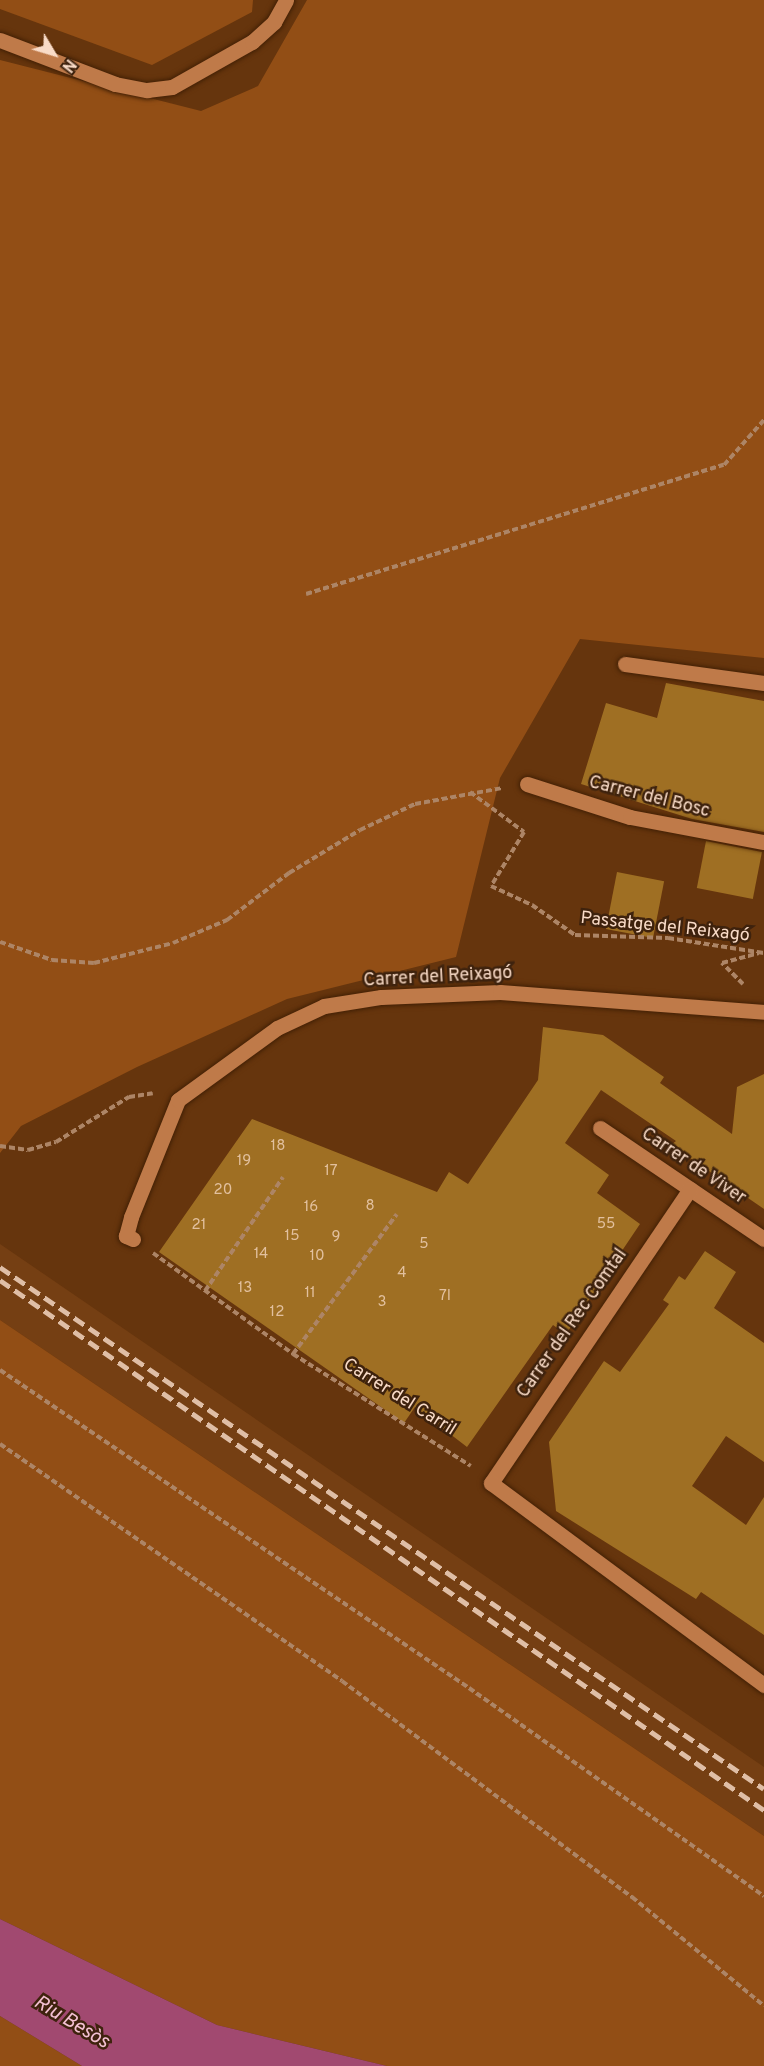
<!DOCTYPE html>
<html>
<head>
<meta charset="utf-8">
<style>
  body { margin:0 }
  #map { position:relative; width:764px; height:2066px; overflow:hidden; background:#66350d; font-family:Overpass,sans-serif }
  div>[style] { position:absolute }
  .built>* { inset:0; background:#753f13 }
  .green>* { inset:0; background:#924e15 }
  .water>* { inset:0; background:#a14970 }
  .building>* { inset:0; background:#9f6f23; transform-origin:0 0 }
  .path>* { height:4px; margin-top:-2px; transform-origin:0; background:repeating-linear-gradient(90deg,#ad8566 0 6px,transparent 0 9px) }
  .roads { filter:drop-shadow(0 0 2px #422005) drop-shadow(0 0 2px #422005) }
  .minor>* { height:15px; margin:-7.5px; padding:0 7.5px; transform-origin:7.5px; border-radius:7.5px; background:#bf7a49 }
  .rail>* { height:4.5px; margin-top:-2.25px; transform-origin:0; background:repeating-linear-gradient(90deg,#dfbea6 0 12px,transparent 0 18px) }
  span { translate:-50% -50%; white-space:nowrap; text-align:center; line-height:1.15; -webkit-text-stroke:5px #3e220d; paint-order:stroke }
  .number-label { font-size:15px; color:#e2c09e }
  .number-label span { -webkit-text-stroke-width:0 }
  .street-label { font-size:18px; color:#f9dbc7 }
  .water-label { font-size:20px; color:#f4c1d3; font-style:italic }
  .north { position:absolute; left:24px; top:24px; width:60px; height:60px; -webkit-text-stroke:4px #3e220d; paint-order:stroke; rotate:128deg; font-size:16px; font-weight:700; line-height:24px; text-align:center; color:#f9dbc7 }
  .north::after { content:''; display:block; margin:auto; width:21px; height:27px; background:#f9dbc7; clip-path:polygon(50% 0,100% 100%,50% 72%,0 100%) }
</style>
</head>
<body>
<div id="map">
  <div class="built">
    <i style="clip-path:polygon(0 1244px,764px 1767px,764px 1836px,0 1320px)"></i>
  </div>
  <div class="green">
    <i style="clip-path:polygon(0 0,253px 0,252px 12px,152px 65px,0 9px)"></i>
    <i style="clip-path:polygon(307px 0,764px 0,764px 658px,580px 639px,500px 778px,456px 957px,287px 999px,137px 1067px,21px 1126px,0 1153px,0 60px,201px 111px,258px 86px)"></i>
    <i style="clip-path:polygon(0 1320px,764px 1836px,764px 2066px,387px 2066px,217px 2025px,0 1919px)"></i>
    <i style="clip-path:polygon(0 2016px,82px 2066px,0 2066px)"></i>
  </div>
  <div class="water">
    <i style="clip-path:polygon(0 1919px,217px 2025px,387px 2066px,82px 2066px,0 2016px)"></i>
  </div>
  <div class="building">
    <i style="clip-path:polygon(666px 683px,764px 701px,764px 832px,692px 819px,581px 784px,606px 703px,657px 718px)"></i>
    <i style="left:706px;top:841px;width:57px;height:48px;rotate:11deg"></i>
    <i style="left:617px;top:872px;width:48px;height:58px;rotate:11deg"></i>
    <i style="clip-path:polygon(543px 1027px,603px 1035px,664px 1077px,660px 1083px,732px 1134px,737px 1087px,764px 1074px,764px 1209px,671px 1145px,676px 1141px,601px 1090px,565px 1143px,609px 1175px,597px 1193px,640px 1224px,566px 1334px,553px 1325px,467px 1447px,415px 1407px,404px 1423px,159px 1252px,252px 1119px,437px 1192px,449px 1172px,468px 1184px,538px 1080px)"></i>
    <i style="clip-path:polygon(705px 1251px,736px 1272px,714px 1308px,764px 1343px,764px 1462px,726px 1436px,692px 1486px,746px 1525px,764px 1497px,764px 1635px,701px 1592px,696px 1599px,556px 1511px,549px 1442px,604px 1361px,620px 1372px,669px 1304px,663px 1300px,679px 1276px,685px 1280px)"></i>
  </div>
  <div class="path">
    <i style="left:306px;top:594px;width:437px;rotate:-17.2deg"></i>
    <i style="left:724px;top:465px;width:60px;rotate:-48.4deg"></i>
    <i style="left:470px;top:792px;width:67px;rotate:36.5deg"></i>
    <i style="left:524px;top:832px;width:63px;rotate:121.4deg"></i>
    <i style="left:491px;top:886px;width:45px;rotate:24.9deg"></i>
    <i style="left:532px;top:905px;width:52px;rotate:34.9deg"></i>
    <i style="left:575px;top:935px;width:93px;rotate:1.8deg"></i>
    <i style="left:668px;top:938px;width:97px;rotate:8.9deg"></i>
    <i style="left:0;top:942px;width:55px;rotate:19.1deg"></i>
    <i style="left:52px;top:960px;width:42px;rotate:4.1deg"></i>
    <i style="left:94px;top:963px;width:81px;rotate:-14.2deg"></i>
    <i style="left:173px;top:943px;width:59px;rotate:-23.1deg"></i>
    <i style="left:227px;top:920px;width:78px;rotate:-37.2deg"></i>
    <i style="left:289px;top:873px;width:83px;rotate:-31.2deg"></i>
    <i style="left:360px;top:830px;width:61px;rotate:-25.3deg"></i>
    <i style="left:415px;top:804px;width:88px;rotate:-10.4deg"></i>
    <i style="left:743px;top:984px;width:30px;rotate:-135deg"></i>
    <i style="left:722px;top:963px;width:38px;rotate:-15deg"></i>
    <i style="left:0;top:1146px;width:28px;rotate:8deg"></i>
    <i style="left:28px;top:1150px;width:29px;rotate:-16deg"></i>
    <i style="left:56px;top:1142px;width:86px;rotate:-31.7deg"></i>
    <i style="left:129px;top:1097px;width:24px;rotate:-9deg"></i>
    <i style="left:153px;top:1253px;width:173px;rotate:35.8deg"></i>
    <i style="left:293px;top:1354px;width:210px;rotate:32.2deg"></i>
    <i style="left:205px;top:1291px;width:138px;rotate:-55.6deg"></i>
    <i style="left:293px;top:1354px;width:174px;rotate:-53.4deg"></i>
    <i style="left:0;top:1370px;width:567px;rotate:34.14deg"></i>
    <i style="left:469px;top:1688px;width:361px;rotate:35.2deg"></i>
    <i style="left:0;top:1444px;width:416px;rotate:34.7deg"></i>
    <i style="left:342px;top:1681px;width:362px;rotate:36.7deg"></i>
    <i style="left:632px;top:1897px;width:171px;rotate:39.5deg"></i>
  </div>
  <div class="roads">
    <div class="minor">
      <i style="left:0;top:40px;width:123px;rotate:20.9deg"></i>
      <i style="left:115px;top:84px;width:33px;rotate:11deg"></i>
      <i style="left:147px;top:90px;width:25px;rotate:-7deg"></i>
      <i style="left:172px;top:87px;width:92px;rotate:-29.4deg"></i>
      <i style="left:252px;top:42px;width:30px;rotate:-42deg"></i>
      <i style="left:274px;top:22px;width:25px;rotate:-61deg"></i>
      <i style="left:625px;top:664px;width:140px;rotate:7.8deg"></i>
      <i style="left:527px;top:784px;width:108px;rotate:17.8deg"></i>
      <i style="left:630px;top:817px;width:136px;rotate:10.6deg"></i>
      <i style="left:600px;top:1128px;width:198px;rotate:34.1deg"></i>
      <i style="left:690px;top:1189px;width:355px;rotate:124.1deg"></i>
      <i style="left:491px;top:1483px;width:340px;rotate:36.5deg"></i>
      <i style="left:133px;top:1239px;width:8px;rotate:-157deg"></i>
      <i style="left:126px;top:1236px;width:20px;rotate:-75deg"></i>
      <i style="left:131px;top:1217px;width:126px;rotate:-68.1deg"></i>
      <i style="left:178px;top:1100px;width:122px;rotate:-36deg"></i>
      <i style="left:277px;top:1028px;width:52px;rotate:-25.1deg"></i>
      <i style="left:324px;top:1006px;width:58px;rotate:-9deg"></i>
      <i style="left:381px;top:997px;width:119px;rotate:-2.4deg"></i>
      <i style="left:500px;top:992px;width:265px;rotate:4.3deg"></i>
    </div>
  </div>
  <div class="rail">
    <i style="left:0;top:1267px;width:925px;rotate:34.34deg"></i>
    <i style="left:0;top:1280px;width:930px;rotate:34.75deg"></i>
  </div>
  <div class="number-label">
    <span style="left:278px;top:1147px">18</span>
    <span style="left:244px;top:1162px">19</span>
    <span style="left:331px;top:1172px">17</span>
    <span style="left:223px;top:1191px">20</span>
    <span style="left:370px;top:1207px">8</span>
    <span style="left:311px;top:1208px">16</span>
    <span style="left:606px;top:1225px">55</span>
    <span style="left:199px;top:1226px">21</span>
    <span style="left:292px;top:1237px">15</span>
    <span style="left:336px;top:1238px">9</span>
    <span style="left:424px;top:1245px">5</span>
    <span style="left:261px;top:1255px">14</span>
    <span style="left:317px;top:1257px">10</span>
    <span style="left:402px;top:1274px">4</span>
    <span style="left:245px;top:1289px">13</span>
    <span style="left:310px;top:1294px">11</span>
    <span style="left:445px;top:1297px">7I</span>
    <span style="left:382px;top:1303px">3</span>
    <span style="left:277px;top:1313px">12</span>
  </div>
  <div class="street-label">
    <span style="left:649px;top:798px;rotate:14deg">Carrer del Bosc</span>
    <span style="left:665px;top:928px;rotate:6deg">Passatge del Reixagó</span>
    <span style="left:438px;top:978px;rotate:-3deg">Carrer del Reixagó</span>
    <span style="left:693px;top:1167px;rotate:34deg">Carrer de Viver</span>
    <span style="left:573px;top:1324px;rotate:-55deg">Carrer del Rec Comtal</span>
    <span style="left:399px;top:1398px;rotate:32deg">Carrer del Carril</span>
  </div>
  <div class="water-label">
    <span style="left:71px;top:2023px;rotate:31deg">Riu Besòs</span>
  </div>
  <div class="north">N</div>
</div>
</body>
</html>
